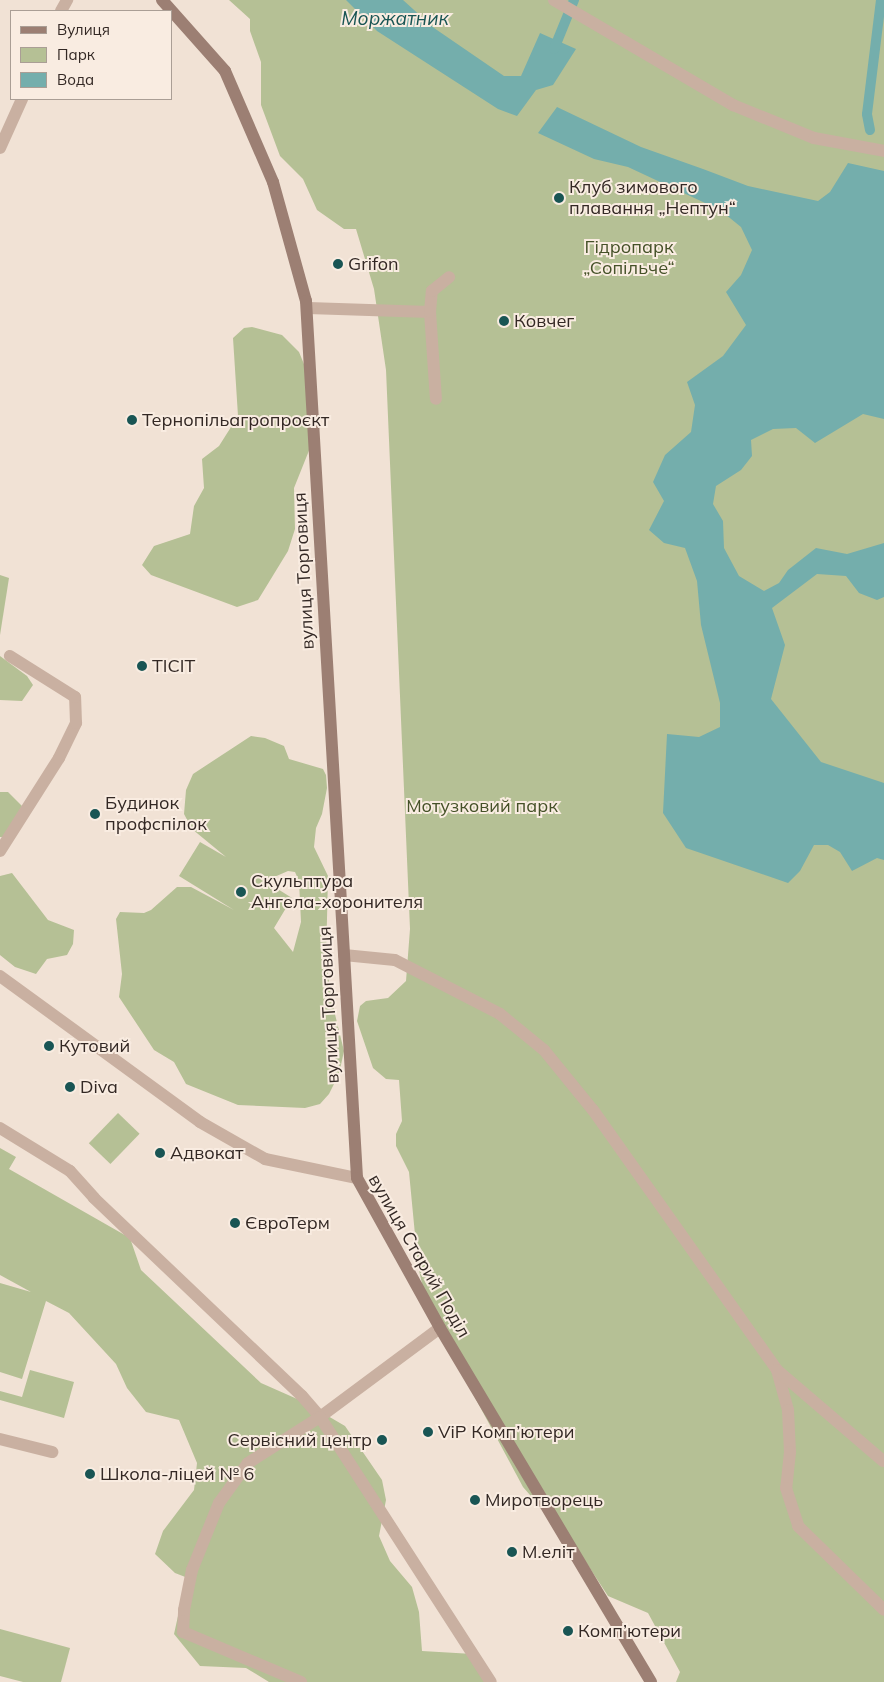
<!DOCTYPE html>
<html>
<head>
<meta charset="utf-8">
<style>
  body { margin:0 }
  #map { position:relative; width:884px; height:1682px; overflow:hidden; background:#f1e2d5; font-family:Mulish,sans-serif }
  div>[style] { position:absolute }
  .green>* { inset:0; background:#b5c095; transform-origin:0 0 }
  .water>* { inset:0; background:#74aeac }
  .stream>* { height:10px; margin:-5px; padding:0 5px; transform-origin:5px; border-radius:5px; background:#74aeac }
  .service>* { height:12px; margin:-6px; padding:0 6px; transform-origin:6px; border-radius:6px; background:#c9b0a1 }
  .pedestrian>* { height:12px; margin:-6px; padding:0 6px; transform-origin:6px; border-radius:6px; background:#c9b0a1 }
  .minor>* { height:12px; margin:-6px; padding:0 6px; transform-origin:6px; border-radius:6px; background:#c9b0a1 }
  .secondary>* { height:12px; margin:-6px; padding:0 6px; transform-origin:6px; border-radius:6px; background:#9c7f73 }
  .dots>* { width:14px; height:14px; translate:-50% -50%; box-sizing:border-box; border:2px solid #f9ece1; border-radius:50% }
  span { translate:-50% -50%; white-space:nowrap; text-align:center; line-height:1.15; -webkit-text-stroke:4px #f9ece1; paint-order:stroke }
  .poi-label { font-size:18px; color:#332824 }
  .left { translate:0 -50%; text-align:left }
  .right { translate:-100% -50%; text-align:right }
  .park-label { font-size:18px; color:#455128 }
  .street-label { font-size:18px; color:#332824 }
  .water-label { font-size:19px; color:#195554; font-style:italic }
  .legend { position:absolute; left:10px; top:10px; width:162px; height:90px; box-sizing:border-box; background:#f9ece1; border:1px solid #aa9e95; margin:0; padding:6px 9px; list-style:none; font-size:15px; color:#332824 }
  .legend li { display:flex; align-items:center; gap:10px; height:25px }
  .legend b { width:25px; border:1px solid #aa9e95 }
</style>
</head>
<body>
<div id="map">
  <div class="green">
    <i style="clip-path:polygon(229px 0,884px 0,884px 1682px,676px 1682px,680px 1672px,648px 1613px,608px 1596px,578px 1550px,523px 1487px,428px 1310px,418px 1266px,409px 1172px,396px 1146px,396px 1134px,402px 1121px,399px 1080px,386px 1079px,373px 1068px,357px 1021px,360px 1006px,366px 1001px,388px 998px,406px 981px,410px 929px,386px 370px,374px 289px,356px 229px,344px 229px,317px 210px,303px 179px,280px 156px,261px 105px,261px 62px,250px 31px,250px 19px)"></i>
    <i style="clip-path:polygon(252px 327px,282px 335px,299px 352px,306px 369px,312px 443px,294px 488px,295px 529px,288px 551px,258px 600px,237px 607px,151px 575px,142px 565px,154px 546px,190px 534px,194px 506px,204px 488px,202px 459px,219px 446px,238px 416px,233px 338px,244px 328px)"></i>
    <i style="clip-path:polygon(0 575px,9px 578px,0 635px)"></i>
    <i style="clip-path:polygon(0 656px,27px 676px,33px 685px,22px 701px,0 700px)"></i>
    <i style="clip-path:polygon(evenodd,251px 736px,265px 738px,284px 746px,289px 759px,323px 769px,326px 775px,327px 788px,322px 814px,316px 828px,314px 847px,328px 876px,326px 961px,332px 1002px,344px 1051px,339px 1074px,329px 1094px,320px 1104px,305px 1108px,238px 1105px,186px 1084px,174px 1062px,154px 1050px,119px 997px,122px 974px,116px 919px,120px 912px,144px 913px,151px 910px,177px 887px,191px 887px,234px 910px,179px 876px,200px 842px,226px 857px,192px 829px,184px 814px,186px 790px,193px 774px,251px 736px,288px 871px,295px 872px,299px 881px,301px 922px,293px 952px,274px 928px,292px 898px,265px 881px,288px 871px)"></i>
    <i style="clip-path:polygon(0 792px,8px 792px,22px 806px,4px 837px,0 837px)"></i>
    <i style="clip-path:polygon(12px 873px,48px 920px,74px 930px,73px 944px,67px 955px,47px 959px,36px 974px,15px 967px,0 955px,0 876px)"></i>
    <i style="left:118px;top:1113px;width:30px;height:42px;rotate:44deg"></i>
    <i style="clip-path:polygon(0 1148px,16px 1157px,9px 1169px,130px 1238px,141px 1270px,261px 1383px,304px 1402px,345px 1426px,382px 1480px,386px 1500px,379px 1536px,390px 1561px,412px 1587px,419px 1612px,422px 1651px,473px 1654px,489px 1682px,269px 1682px,246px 1668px,200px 1666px,174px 1634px,182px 1598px,193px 1580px,175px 1573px,155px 1554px,163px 1531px,194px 1490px,197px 1463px,179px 1420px,146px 1412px,127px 1388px,116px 1364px,69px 1313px,46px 1301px,22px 1379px,0 1372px,0 1283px,31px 1292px,0 1275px)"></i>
    <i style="clip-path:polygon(30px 1370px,74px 1382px,64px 1418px,0 1400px,0 1391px,22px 1397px)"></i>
    <i style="clip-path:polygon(0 1629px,70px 1648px,61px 1682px,23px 1682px,0 1676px)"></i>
  </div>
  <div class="water">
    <i style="clip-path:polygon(346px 0,403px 0,434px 28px,504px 76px,521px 76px,540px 33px,576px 49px,553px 85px,536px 90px,517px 116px,498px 109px,377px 31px)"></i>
    <i style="clip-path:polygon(557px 107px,641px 147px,703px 169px,748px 186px,818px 201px,830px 192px,848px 163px,884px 171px,884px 419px,863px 414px,815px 443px,796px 428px,773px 429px,751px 440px,752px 456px,741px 470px,716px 486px,713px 504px,723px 521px,724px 548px,739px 576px,764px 591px,779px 583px,788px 570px,816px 548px,847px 554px,884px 543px,884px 597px,877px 600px,859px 593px,846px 576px,817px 574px,772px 608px,785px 645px,771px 699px,821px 762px,884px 783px,884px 860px,877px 858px,852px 871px,840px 852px,828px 845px,814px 845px,800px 871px,788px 883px,686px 848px,663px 813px,667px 734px,699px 737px,720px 727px,720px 703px,701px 625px,697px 581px,685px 548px,664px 543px,649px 530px,664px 501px,653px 482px,665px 455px,691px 432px,695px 405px,687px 382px,723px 356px,746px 325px,726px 292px,741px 275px,752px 250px,741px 227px,720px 210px,628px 167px,594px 159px,538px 133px)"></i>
  </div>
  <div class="stream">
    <i style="left:554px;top:49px;width:53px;rotate:-67.8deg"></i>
    <i style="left:870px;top:130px;width:16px;rotate:-101deg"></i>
    <i style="left:867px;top:114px;width:115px;rotate:-83deg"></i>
  </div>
  <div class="service">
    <i style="left:308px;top:308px;width:122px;rotate:1.9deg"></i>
    <i style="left:430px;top:312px;width:87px;rotate:86.1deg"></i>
    <i style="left:430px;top:312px;width:21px;rotate:-85deg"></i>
    <i style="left:432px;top:291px;width:22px;rotate:-39deg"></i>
    <i style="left:0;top:851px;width:110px;rotate:-57.6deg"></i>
    <i style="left:59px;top:758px;width:39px;rotate:-64deg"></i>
    <i style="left:76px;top:723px;width:26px;rotate:-92deg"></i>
    <i style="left:75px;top:697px;width:77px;rotate:-147.8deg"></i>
    <i style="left:344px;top:955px;width:51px;rotate:5.6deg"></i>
    <i style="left:395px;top:960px;width:118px;rotate:27.2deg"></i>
    <i style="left:500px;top:1014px;width:57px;rotate:39.3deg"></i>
    <i style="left:544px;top:1050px;width:77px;rotate:50.8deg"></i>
    <i style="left:593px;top:1110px;width:319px;rotate:54.7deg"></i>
    <i style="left:777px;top:1370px;width:41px;rotate:74.6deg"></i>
    <i style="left:788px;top:1410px;width:42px;rotate:87.3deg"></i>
    <i style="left:790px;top:1452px;width:36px;rotate:96deg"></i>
    <i style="left:786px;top:1488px;width:40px;rotate:72deg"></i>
    <i style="left:798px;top:1526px;width:120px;rotate:44.3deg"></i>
    <i style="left:0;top:1128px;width:82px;rotate:31.6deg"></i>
    <i style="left:70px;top:1171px;width:36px;rotate:48deg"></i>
    <i style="left:94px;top:1198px;width:287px;rotate:43.6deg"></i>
    <i style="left:302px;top:1396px;width:28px;rotate:49deg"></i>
    <i style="left:320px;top:1417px;width:149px;rotate:-36.6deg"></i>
    <i style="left:777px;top:1370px;width:140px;rotate:40.6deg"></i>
    <i style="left:0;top:1439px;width:54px;rotate:14deg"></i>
    <i style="left:301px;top:1682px;width:128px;rotate:-157deg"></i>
    <i style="left:183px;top:1632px;width:22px;rotate:-87deg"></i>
    <i style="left:184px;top:1610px;width:41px;rotate:-78.7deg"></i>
    <i style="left:192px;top:1570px;width:72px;rotate:-68.1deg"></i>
    <i style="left:219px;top:1503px;width:49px;rotate:-54.1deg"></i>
    <i style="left:248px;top:1463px;width:85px;rotate:-32.6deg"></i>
    <i style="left:320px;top:1417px;width:315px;rotate:57.2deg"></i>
  </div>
  <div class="pedestrian">
    <i style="left:554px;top:0;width:208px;rotate:30.4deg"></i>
    <i style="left:733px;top:105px;width:87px;rotate:22.2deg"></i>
    <i style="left:814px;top:138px;width:71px;rotate:10.5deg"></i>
  </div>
  <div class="minor">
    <i style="left:61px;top:11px;width:13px;rotate:-61deg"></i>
    <i style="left:0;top:148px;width:54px;rotate:-65.8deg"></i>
    <i style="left:0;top:976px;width:248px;rotate:36.1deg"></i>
    <i style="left:200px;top:1122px;width:75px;rotate:29.6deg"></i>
    <i style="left:265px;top:1159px;width:94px;rotate:11.7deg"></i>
  </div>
  <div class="secondary">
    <i style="left:162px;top:0;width:95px;rotate:48.4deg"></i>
    <i style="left:225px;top:71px;width:121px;rotate:66.6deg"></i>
    <i style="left:273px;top:182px;width:123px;rotate:74.5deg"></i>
    <i style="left:306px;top:301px;width:878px;rotate:86.67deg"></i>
    <i style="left:357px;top:1178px;width:171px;rotate:61deg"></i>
    <i style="left:440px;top:1328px;width:412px;rotate:59.2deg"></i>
  </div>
  <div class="dots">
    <i style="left:559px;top:198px;background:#195554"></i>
    <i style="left:338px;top:264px;background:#195554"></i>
    <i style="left:504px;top:321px;background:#195554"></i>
    <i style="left:132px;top:420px;background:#195554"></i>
    <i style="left:142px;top:666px;background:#195554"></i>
    <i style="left:95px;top:814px;background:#195554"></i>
    <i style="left:241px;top:892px;background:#195554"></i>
    <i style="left:49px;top:1046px;background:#195554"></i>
    <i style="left:70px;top:1087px;background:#195554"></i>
    <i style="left:160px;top:1153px;background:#195554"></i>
    <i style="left:235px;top:1223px;background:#195554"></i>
    <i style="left:428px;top:1432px;background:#195554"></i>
    <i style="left:382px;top:1440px;background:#195554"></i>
    <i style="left:90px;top:1474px;background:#195554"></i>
    <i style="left:475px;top:1500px;background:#195554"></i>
    <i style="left:512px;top:1552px;background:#195554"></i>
    <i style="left:568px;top:1631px;background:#195554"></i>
  </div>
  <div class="poi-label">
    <span class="left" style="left:569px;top:198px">Клуб зимового<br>плавання „Нептун“</span>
    <span class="left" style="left:348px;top:264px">Grifon</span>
    <span class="left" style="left:514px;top:321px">Ковчег</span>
    <span class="left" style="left:142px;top:420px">Тернопільагропроєкт</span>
    <span class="left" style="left:152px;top:666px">ТІСІТ</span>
    <span class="left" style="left:105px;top:814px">Будинок<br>профспілок</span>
    <span class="left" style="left:251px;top:892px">Скульптура<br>Ангела-хоронителя</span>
    <span class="left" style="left:59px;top:1046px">Кутовий</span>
    <span class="left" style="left:80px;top:1087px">Diva</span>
    <span class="left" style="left:170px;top:1153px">Адвокат</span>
    <span class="left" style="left:245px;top:1223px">ЄвроТерм</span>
    <span class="left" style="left:438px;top:1432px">ViP Комп’ютери</span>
    <span class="right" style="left:372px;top:1440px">Сервісний центр</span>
    <span class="left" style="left:100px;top:1474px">Школа-ліцей № 6</span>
    <span class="left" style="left:485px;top:1500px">Миротворець</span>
    <span class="left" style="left:522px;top:1552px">М.еліт</span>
    <span class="left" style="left:578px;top:1631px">Комп’ютери</span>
  </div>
  <div class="park-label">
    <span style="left:629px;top:258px">Гідропарк<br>„Сопільче“</span>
    <span style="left:482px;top:806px">Мотузковий парк</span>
  </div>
  <div class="street-label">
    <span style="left:304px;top:571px;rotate:-93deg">вулиця Торговиця</span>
    <span style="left:329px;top:1005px;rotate:-93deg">вулиця Торговиця</span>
    <span style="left:419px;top:1256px;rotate:60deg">вулиця Старий Поділ</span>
  </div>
  <div class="water-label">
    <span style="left:395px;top:19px">Моржатник</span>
  </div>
  <ul class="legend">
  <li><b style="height:6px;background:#9c7f73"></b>Вулиця</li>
  <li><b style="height:14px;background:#b5c095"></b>Парк</li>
  <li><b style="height:14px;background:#74aeac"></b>Вода</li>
  </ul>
</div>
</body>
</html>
